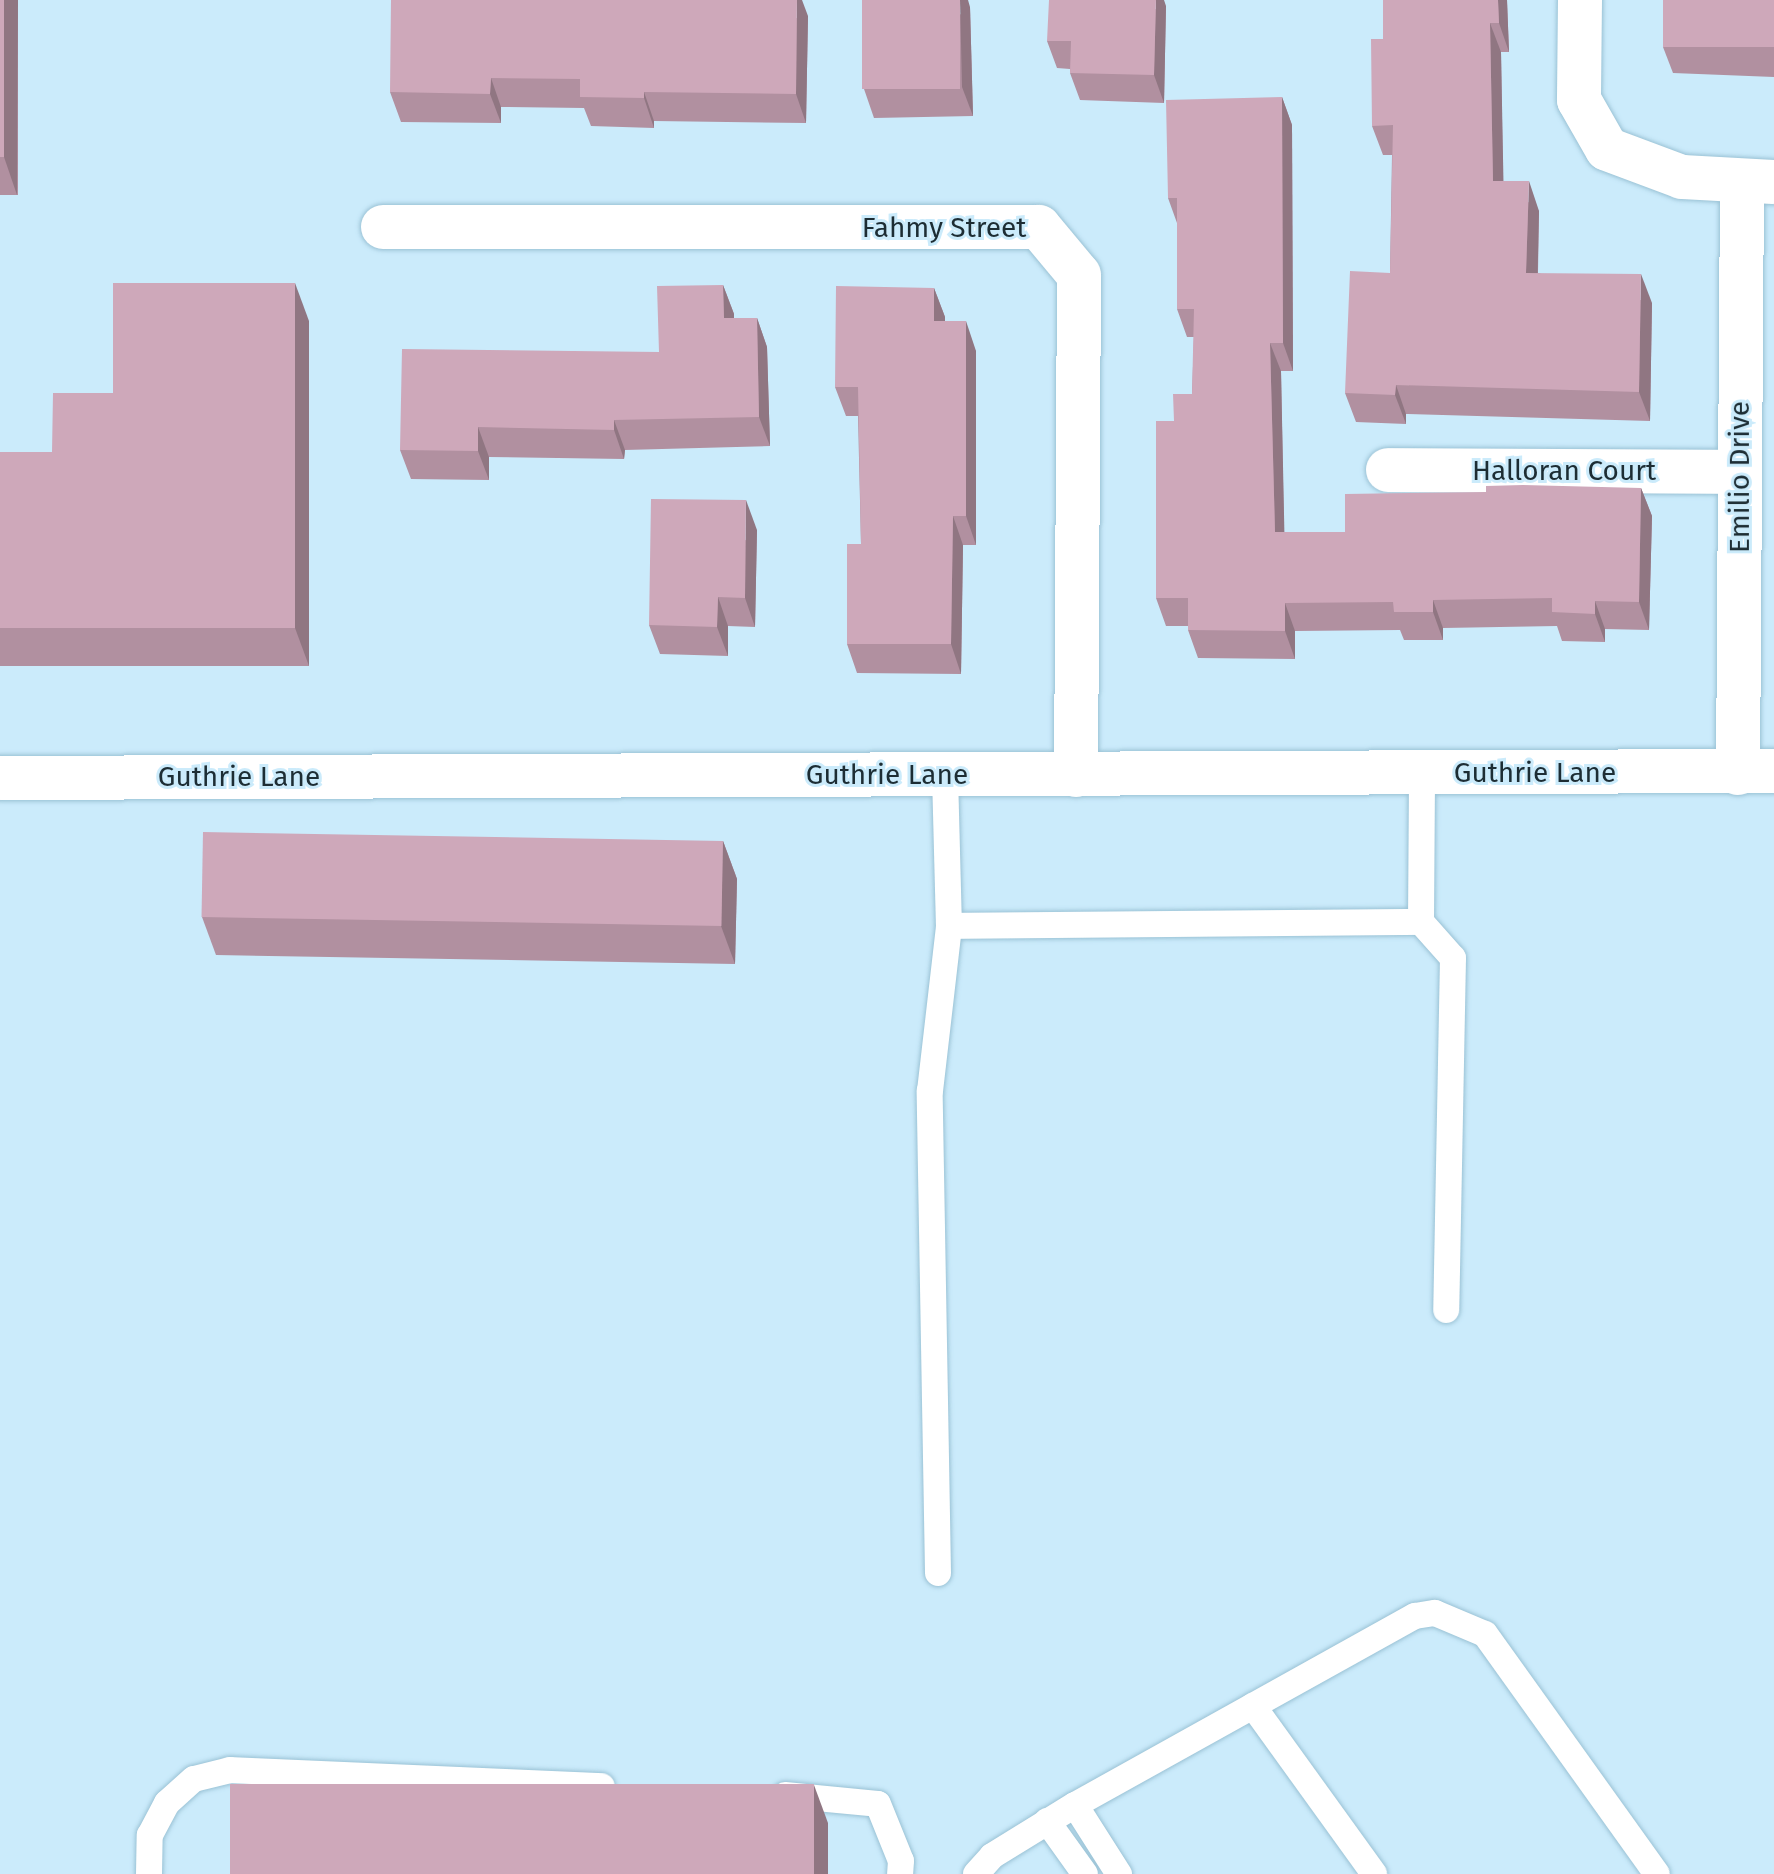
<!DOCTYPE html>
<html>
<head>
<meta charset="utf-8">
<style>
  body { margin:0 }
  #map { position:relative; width:1774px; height:1874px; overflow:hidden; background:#cbebfb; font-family:"Fira Sans",sans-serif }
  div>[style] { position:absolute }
  .roads { filter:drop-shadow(0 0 2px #9ac2d5) drop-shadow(0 0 2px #9ac2d5) }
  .service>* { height:26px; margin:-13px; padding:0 13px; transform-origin:13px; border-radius:13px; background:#fff }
  .minor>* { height:44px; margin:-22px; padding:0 22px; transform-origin:22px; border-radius:22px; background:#fff }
  .wall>* { inset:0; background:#b190a0; transform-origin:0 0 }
  .shaded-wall>* { inset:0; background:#907682 }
  .building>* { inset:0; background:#cea8ba; transform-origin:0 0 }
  span { translate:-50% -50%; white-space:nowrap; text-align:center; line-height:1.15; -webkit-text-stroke:6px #cbebfb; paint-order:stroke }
  .street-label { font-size:28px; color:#1d2d34 }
</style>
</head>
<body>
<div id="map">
  <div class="roads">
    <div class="service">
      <i style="left:945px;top:775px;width:151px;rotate:88.5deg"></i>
      <i style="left:949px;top:926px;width:472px;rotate:-0.5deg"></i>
      <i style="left:1421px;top:922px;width:149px;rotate:-89.6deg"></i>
      <i style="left:1421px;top:922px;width:48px;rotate:48.4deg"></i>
      <i style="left:1453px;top:958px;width:352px;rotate:91.1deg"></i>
      <i style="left:938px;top:1573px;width:482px;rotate:-91deg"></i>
      <i style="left:930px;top:1091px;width:166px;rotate:-83.4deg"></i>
      <i style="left:1253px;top:1706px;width:207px;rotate:54.2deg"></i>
      <i style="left:785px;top:1795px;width:93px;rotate:5.5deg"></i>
      <i style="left:878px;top:1804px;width:61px;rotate:68deg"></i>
      <i style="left:901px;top:1861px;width:13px;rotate:94deg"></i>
      <i style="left:1075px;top:1805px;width:82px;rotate:57.5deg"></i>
      <i style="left:1047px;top:1821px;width:65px;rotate:54.4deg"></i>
      <i style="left:149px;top:1874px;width:39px;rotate:-89deg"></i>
      <i style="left:150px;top:1835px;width:36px;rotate:-62deg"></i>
      <i style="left:167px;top:1803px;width:36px;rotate:-42deg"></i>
      <i style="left:194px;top:1779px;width:37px;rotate:-14deg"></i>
      <i style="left:230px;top:1770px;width:372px;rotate:2.5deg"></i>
      <i style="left:976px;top:1874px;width:24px;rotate:-48deg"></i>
      <i style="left:992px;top:1856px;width:97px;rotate:-31.6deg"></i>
      <i style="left:1075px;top:1805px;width:389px;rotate:-29.1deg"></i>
      <i style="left:1415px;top:1616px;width:20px;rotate:-9deg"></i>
      <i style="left:1435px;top:1613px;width:54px;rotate:22.8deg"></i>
      <i style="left:1485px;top:1634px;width:295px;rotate:54.4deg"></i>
    </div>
    <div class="minor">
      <i style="left:1580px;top:0;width:100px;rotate:90.6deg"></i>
      <i style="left:1579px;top:100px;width:56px;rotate:60.3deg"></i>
      <i style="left:1607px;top:149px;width:80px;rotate:20.5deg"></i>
      <i style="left:1682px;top:177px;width:92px;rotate:3.1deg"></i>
      <i style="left:383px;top:227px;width:656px"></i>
      <i style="left:1039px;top:227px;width:62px;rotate:50.2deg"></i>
      <i style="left:1079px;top:275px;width:500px;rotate:90.34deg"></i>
      <i style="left:1388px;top:470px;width:352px;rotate:0.3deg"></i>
      <i style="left:1738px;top:773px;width:591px;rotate:-89.61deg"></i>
      <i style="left:0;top:778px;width:1774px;rotate:-0.23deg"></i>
    </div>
  </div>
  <div class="wall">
    <i style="left:0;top:0;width:18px;height:195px"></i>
    <i style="clip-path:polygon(1383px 0,1507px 0,1509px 52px,1501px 52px,1503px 181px,1539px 211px,1538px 273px,1652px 303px,1650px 421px,1406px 414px,1406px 424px,1356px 422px,1345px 393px,1390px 273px,1392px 155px,1383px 155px,1372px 126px,1383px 39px)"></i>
    <i style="clip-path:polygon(1774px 0,1774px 77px,1673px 73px,1663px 47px)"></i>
    <i style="clip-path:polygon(1166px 6px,1164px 103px,1080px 100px,1070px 73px,1070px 69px,1057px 68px,1047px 41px)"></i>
    <i style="clip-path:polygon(970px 7px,973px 116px,874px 118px,864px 89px)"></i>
    <i style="clip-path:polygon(808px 16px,806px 123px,654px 121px,654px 128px,591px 126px,584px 108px,501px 107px,501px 123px,401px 122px,390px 92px)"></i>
    <i style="clip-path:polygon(1282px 97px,1292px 125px,1293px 371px,1281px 371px,1284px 532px,1345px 532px,1486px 492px,1641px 488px,1652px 516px,1649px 630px,1605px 629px,1605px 642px,1562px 641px,1557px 626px,1443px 628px,1443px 640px,1404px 640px,1400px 630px,1295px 631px,1295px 659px,1198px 658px,1188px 630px,1188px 626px,1166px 626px,1156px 598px,1174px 421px,1192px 394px,1194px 337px,1187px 337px,1177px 309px,1177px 223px,1168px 198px)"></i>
    <i style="clip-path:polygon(723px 285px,734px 314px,734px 318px,757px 318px,767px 347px,770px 446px,625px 450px,624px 459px,489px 457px,489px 480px,411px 479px,400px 450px,659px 352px)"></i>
    <i style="clip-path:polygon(934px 288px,945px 317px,945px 321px,976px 351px,976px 545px,963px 545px,961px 674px,857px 673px,847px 644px,861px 544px,858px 416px,846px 416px,835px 387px)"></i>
    <i style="clip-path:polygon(309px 321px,309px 666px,0 666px,0 452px,52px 452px,113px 393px)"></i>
    <i style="clip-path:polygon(757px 530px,755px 627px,728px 626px,728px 656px,660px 654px,649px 625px)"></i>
    <i style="clip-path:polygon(723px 841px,737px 879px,735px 964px,216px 955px,202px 917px)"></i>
  </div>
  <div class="shaded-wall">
    <i style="clip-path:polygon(4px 0,18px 0,17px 195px,4px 157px)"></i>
    <i style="clip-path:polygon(797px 0,802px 0,808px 16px,806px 123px,796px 94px)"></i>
    <i style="clip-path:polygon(960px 0,968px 0,970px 7px,973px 116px,962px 87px)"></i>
    <i style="clip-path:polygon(1156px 0,1164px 0,1166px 6px,1164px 103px,1154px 75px)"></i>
    <i style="clip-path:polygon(1498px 0,1507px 0,1509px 52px,1499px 23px)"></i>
    <i style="clip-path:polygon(1490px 23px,1501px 52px,1504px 210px,1493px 181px)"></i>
    <i style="clip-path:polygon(491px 78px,501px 107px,501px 123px,490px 94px)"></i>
    <i style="clip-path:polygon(644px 92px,654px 121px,654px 128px,644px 98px)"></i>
    <i style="clip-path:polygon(1282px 97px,1292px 125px,1293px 371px,1283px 343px)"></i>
    <i style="clip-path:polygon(1529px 181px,1539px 211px,1537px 302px,1526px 273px)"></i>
    <i style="clip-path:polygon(1641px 274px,1652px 303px,1650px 421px,1639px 392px)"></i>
    <i style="clip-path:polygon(295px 283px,309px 321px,309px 666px,295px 628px)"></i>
    <i style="clip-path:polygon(723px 285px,734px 314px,734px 348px,724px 318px)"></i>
    <i style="clip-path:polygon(934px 288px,945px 317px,945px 350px,934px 321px)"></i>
    <i style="clip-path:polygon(757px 318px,767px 347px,770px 446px,759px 417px)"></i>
    <i style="clip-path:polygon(966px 321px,976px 351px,976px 545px,966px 516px)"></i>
    <i style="clip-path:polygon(1270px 343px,1281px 371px,1285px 561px,1275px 532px)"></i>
    <i style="clip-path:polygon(1396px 385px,1406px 414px,1406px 424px,1395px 395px)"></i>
    <i style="clip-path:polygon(614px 420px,625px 450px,624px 459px,614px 430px)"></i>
    <i style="clip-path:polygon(478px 427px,489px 457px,489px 480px,478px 451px)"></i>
    <i style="clip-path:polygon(1641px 488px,1652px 516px,1649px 630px,1639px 602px)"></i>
    <i style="clip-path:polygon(746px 500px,757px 530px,755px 627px,745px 598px)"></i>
    <i style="clip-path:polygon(953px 516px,963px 545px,961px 674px,951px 644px)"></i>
    <i style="clip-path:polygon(718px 597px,728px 626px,728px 656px,717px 627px)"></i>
    <i style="clip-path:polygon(1433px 600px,1443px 628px,1443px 640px,1433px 612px)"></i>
    <i style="clip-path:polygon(1595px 601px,1605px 629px,1605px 642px,1595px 614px)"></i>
    <i style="clip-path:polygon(1285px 603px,1295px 631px,1295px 659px,1285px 631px)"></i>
    <i style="clip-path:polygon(723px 841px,737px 879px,735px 964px,721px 926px)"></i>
    <i style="clip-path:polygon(814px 1785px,828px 1823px,828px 1874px,814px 1874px)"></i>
  </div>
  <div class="building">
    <i style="left:0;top:0;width:4px;height:157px"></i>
    <i style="clip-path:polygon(391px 0,797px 0,796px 94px,644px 92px,644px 98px,580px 97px,580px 79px,491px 78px,490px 94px,390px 92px)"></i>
    <i style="left:862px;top:0;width:98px;height:89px"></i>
    <i style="clip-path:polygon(1049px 0,1156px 0,1154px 75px,1070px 73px,1071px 41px,1047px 41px)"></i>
    <i style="clip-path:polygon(1383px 0,1498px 0,1499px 23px,1490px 23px,1493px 181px,1529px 181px,1526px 273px,1641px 274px,1639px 392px,1396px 385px,1395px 395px,1345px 393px,1350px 271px,1390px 273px,1393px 125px,1372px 126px,1371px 39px,1383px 39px)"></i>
    <i style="left:1663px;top:0;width:111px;height:47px"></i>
    <i style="clip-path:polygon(1282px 97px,1283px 343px,1270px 343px,1275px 532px,1345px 532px,1345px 494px,1486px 492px,1486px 486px,1523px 485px,1641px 488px,1639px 602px,1595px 601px,1595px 614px,1552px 612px,1552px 598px,1433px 600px,1433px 612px,1394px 612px,1393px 602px,1285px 603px,1285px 631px,1188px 630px,1188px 598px,1156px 598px,1156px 421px,1174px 421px,1173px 394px,1192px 394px,1194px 309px,1177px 309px,1177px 198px,1168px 198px,1166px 100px)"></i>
    <i style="clip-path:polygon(113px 283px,295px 283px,295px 628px,0 628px,0 452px,52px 452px,53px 393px,113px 393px)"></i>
    <i style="clip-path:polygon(723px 285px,724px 318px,757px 318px,759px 417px,614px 420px,614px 430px,478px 427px,478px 451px,400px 450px,402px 349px,659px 352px,657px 286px)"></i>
    <i style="clip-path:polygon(836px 286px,934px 288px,934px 321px,966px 321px,966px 516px,953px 516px,951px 644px,847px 644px,847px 544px,861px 544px,858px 387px,835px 387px)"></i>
    <i style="clip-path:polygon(651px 499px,746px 500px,745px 598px,718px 597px,717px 627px,649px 625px)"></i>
    <i style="left:203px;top:832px;width:520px;height:85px;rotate:1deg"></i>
    <i style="left:230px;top:1784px;width:584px;height:90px"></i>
  </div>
  <div class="street-label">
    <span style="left:944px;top:228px">Fahmy Street</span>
    <span style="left:1564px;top:471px">Halloran Court</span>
    <span style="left:1740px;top:477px;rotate:-90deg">Emilio Drive</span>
    <span style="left:1535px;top:773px">Guthrie Lane</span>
    <span style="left:887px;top:775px">Guthrie Lane</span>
    <span style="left:239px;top:777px">Guthrie Lane</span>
  </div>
</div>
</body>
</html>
